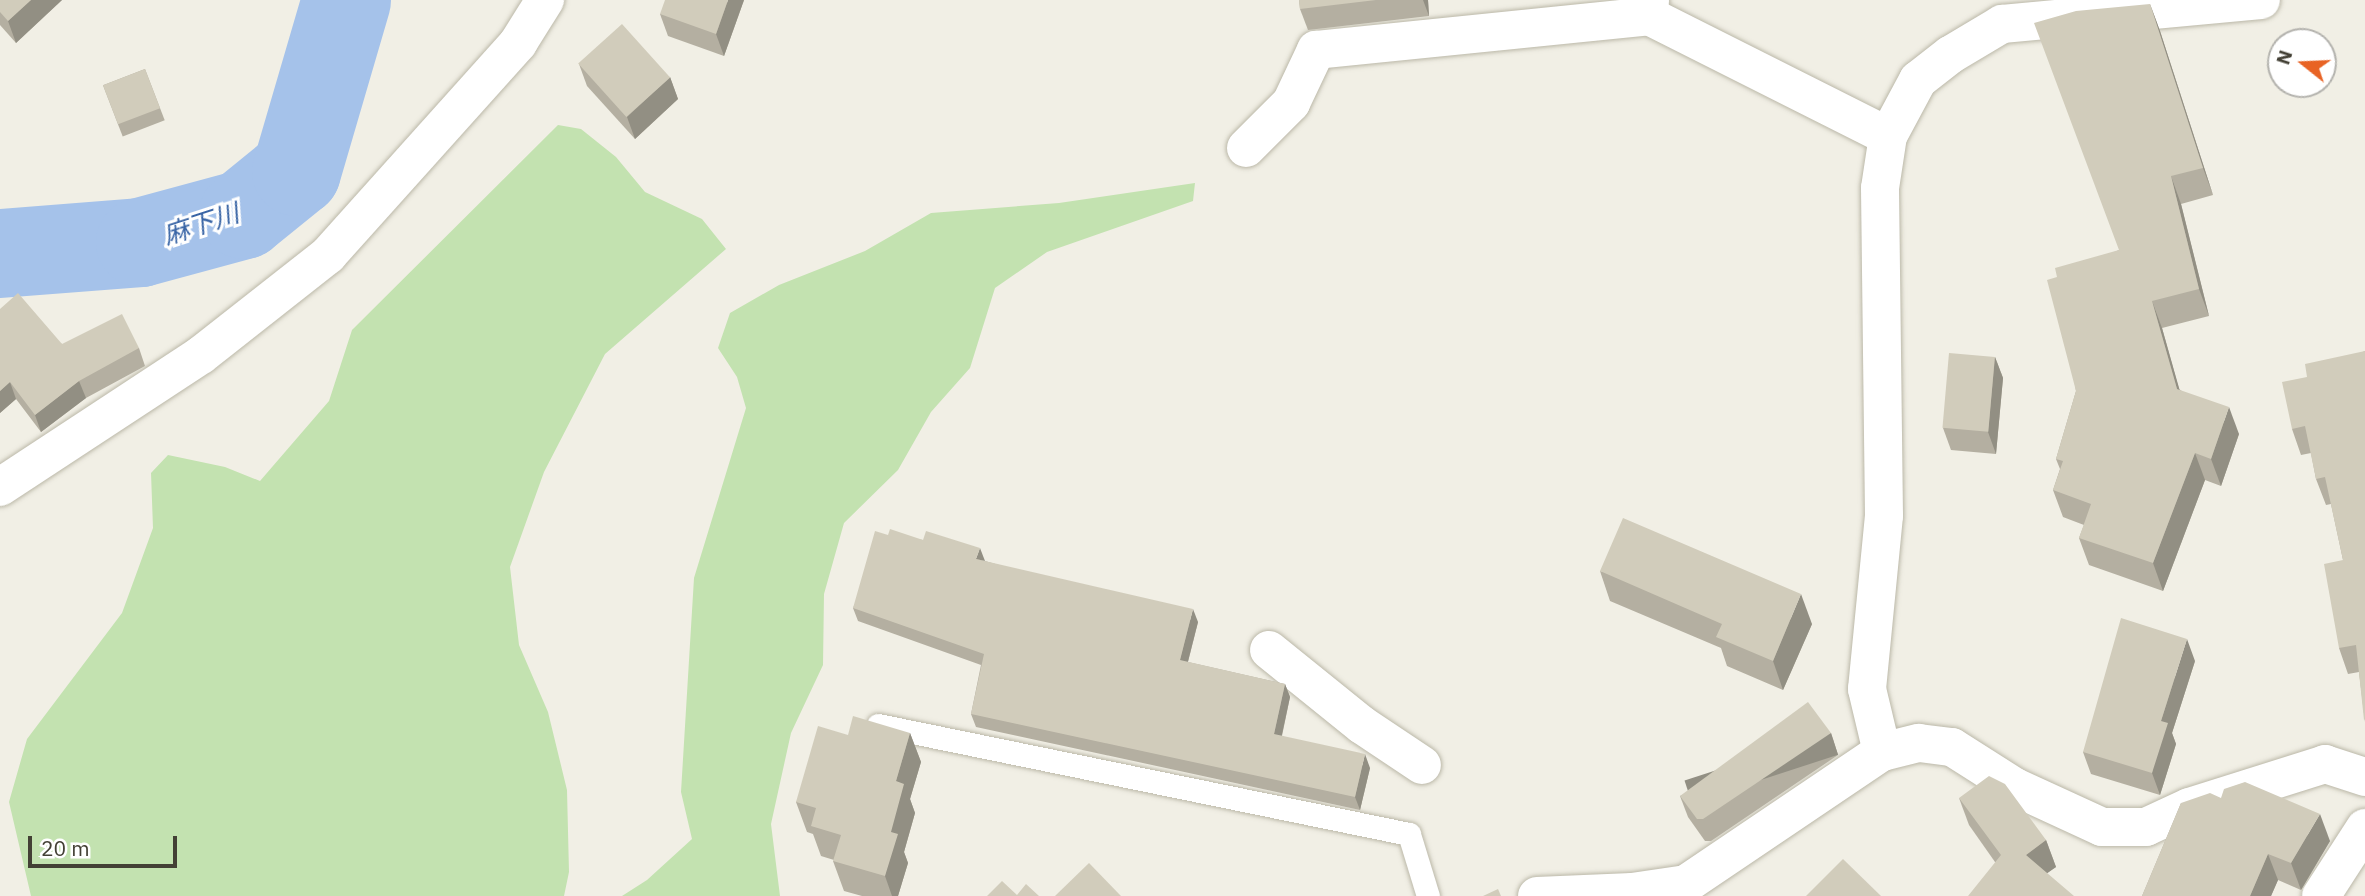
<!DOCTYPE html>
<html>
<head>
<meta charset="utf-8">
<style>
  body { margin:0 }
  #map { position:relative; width:2365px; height:896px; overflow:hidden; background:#f1efe5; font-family:"IBM Plex Sans","Noto Sans JP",sans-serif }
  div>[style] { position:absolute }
  .green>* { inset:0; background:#c3e2b0 }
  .river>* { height:89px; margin:-44.5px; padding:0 44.5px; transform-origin:44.5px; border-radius:44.5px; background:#a5c2ea }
  .roads { filter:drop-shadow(0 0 2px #bbb8a8) drop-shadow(0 0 2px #bbb8a8) }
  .lane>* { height:23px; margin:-11.5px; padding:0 11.5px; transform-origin:11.5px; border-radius:11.5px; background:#fff }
  .street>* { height:38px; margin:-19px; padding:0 19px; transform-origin:19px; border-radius:19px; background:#fff }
  .wall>* { inset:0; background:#b4afa1; transform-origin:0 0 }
  .shaded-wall>* { inset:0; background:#928f83; transform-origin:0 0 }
  .building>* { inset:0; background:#d1ccbb; transform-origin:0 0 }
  span { translate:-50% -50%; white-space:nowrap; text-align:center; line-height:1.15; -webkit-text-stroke:6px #fff; paint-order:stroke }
  .water-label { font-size:26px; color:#3864a5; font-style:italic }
  .north { position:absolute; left:2267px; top:28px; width:70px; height:70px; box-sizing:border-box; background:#fff; border:2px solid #b4b3ae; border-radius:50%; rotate:288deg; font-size:19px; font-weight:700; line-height:28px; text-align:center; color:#434035 }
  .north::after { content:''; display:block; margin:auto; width:24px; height:32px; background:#e86324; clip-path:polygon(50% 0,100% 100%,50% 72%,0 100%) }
  .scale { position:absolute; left:28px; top:836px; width:149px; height:32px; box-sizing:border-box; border:4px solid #434035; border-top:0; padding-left:9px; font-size:21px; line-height:24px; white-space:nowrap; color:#434035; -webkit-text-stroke:5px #fff; paint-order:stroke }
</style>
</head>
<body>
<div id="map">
  <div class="green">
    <i style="clip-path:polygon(558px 125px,581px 129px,616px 157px,645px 192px,702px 219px,726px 249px,605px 354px,544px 472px,510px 567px,519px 645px,548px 712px,567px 790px,569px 872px,564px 896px,31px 896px,9px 802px,27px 739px,122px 613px,153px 528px,151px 473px,168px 455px,225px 467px,260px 481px,329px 401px,352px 330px)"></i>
    <i style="clip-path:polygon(1195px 183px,1193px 201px,1047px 252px,995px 288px,970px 368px,931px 412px,898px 470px,844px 523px,824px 594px,823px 665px,791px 733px,771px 824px,780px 896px,622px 896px,647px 880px,692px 839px,681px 792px,694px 578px,746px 408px,737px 377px,718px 348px,730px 313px,779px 285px,865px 251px,931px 213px,1059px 203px)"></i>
  </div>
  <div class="river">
    <i style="left:0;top:253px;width:140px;rotate:-4.5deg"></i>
    <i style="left:140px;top:242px;width:107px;rotate:-15.2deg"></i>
    <i style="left:243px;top:214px;width:68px;rotate:-39.1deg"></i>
    <i style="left:296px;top:171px;width:178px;rotate:-73.7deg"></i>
  </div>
  <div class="roads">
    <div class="lane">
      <i style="left:878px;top:725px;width:542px;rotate:11.6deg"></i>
      <i style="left:1409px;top:834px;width:65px;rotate:73deg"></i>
    </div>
    <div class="street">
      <i style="left:1650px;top:0;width:16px;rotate:94deg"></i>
      <i style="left:1649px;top:16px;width:267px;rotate:26.7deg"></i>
      <i style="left:1246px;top:148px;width:64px;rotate:-45deg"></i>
      <i style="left:1291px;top:103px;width:59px;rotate:-64.7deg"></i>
      <i style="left:1316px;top:50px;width:335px;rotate:-5.8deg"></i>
      <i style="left:0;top:487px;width:240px;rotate:-33.3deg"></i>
      <i style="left:201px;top:355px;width:162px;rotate:-38.2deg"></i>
      <i style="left:328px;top:255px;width:285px;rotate:-48.1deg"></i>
      <i style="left:518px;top:43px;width:51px;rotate:-57.9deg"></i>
      <i style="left:1269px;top:650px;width:119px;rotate:38.9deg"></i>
      <i style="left:1362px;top:725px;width:72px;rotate:33.7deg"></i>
      <i style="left:1882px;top:752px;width:38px;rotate:-14deg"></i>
      <i style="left:1919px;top:743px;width:33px;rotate:7deg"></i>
      <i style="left:1952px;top:747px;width:75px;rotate:32.4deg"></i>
      <i style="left:2015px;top:787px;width:96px;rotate:24.7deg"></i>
      <i style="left:2102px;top:827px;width:44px"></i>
      <i style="left:2146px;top:827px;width:47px;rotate:-24.9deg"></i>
      <i style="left:2189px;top:807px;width:143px;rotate:-17.5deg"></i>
      <i style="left:2325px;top:764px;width:42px;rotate:18deg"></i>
      <i style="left:1537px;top:896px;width:95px;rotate:-2.4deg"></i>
      <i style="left:1632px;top:892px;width:55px;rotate:-8.4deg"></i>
      <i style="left:1686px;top:884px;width:236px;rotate:-34deg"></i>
      <i style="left:1882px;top:752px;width:65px;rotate:-103.4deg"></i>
      <i style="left:1867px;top:689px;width:174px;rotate:-84.4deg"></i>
      <i style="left:1884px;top:516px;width:328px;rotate:-90.7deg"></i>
      <i style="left:1880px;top:188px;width:53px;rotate:-81.3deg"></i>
      <i style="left:1888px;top:136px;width:64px;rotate:-61.8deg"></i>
      <i style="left:1918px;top:80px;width:41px;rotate:-38deg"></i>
      <i style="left:1950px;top:55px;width:61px;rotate:-30.8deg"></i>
      <i style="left:2002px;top:24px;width:260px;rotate:-5.3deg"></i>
      <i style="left:2321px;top:896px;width:81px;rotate:-57.1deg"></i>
    </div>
  </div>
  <div class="wall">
    <i style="clip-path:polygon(0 0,62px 0,16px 43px,0 25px)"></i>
    <i style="clip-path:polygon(744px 0,724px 56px,668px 36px,660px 14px)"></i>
    <i style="clip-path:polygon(1299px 0,1428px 0,1429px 16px,1308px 30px,1300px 9px)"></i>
    <i style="clip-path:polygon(2150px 4px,2160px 31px,2213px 195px,2181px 204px,2209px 316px,2162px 328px,2179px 389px,2239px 434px,2221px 486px,2205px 480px,2163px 591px,2089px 565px,2079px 538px,2084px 525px,2063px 517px,2053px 490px,2060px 469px,2056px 459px,2076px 391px,2057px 277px,2119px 250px)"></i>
    <i style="clip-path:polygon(579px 64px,670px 77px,678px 99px,635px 139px,587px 86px)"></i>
    <i style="left:145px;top:69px;width:55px;height:45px;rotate:69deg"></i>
    <i style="clip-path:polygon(0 309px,62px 344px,139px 348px,145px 366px,86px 398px,41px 432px,16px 399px,0 413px)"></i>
    <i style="clip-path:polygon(2365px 351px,2365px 722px,2359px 672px,2348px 674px,2339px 648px,2343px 560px,2331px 504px,2326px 505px,2316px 479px,2311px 453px,2301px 455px,2292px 429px,2307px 377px)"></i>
    <i style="clip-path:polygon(1995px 357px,2003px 378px,1996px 454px,1951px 450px,1943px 428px)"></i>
    <i style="clip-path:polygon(888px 535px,923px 540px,985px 561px,1198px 622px,1188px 662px,1285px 684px,1290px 697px,1282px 736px,1370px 768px,1360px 810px,976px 727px,971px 714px,981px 665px,858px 621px,853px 608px)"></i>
    <i style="clip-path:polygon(1600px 571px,1812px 624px,1783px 690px,1727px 666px,1721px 648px,1610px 601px)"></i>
    <i style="clip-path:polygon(2195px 661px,2172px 733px,2176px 744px,2160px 795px,2091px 774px,2083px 752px)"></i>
    <i style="clip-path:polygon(910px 733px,921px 762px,910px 799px,915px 813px,904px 852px,908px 863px,898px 896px,862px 896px,844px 891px,833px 861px,834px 860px,821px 856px,813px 834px,807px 832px,796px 802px,848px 735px)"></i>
    <i style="clip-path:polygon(1831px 733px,1838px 755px,1711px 841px,1705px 841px,1688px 817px,1680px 796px)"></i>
    <i style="clip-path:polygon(1959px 798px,2046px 840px,2056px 867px,2047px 873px,1995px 862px,1969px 825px)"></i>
    <i style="clip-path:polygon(2181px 803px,2330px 841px,2301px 890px,2278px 880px,2271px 896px,2142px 896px)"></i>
  </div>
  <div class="shaded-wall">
    <i style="clip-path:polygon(31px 0,62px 0,16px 43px,8px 21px)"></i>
    <i style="clip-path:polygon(728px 0,744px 0,724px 56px,716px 34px)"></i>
    <i style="clip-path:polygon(1423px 0,1428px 0,1429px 16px)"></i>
    <i style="clip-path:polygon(2150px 4px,2160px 31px,2213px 195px,2203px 168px)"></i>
    <i style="clip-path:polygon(670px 77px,678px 99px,635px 139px,627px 117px)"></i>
    <i style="clip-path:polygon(2171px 176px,2181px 204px,2209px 316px,2199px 289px)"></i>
    <i style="clip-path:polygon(2152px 301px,2162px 328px,2187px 416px,2177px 389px)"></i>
    <i style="clip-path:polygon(1995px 357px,2003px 378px,1996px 454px,1988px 432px)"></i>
    <i style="clip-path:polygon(79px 381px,86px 398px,41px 432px,35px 415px)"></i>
    <i style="clip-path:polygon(10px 382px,16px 399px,0 413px,0 391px)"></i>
    <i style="clip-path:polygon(2229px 407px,2239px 434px,2221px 486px,2211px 459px)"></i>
    <i style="clip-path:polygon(2195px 453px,2205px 480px,2163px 591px,2153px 563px)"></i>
    <i style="clip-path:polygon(980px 548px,985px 561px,976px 559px)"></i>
    <i style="clip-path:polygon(1801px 594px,1812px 624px,1783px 690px,1773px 661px)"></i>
    <i style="clip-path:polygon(1193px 609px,1198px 622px,1185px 673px,1180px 660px)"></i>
    <i style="clip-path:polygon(2187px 639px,2195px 661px,2172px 733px,2176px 744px,2160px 795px,2152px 773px,2161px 721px)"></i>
    <i style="clip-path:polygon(1285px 684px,1290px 697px,1279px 748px,1274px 734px)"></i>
    <i style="clip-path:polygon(910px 733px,921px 762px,910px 799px,915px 813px,904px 852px,908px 863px,898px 896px,892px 896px,885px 876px,896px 781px)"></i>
    <i style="left:1831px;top:733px;width:23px;height:154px;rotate:72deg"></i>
    <i style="clip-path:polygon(1365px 754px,1370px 768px,1360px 810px,1355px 797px)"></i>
    <i style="clip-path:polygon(2320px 814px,2330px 841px,2301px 890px,2291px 863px)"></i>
    <i style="clip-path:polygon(2046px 840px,2056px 867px,2036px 881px,2026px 855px)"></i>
    <i style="clip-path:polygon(2268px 854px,2278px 880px,2271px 896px,2250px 896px)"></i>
  </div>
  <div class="building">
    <i style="clip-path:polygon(0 0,31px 0,8px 21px,0 12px)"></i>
    <i style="clip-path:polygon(665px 0,728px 0,716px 34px,660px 14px)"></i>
    <i style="clip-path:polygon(1299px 0,1376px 0,1300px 9px)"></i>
    <i style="clip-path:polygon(2150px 4px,2203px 168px,2171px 176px,2199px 289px,2152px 301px,2177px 389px,2229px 407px,2211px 459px,2195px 453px,2153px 563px,2079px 538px,2091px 504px,2053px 490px,2063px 461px,2056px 459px,2076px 391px,2047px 280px,2057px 277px,2055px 268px,2119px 250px,2034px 23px,2076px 11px)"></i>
    <i style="left:622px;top:24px;width:72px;height:59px;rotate:48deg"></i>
    <i style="left:145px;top:69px;width:42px;height:45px;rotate:69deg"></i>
    <i style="clip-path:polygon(18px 293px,62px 344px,122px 314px,139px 348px,79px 381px,35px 415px,10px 382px,0 391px,0 309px)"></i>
    <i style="clip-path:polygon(2365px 351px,2365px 719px,2364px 720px,2356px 645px,2339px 648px,2324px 564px,2343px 560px,2325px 477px,2316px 479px,2305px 426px,2292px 429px,2282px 382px,2307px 377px,2305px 364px)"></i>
    <i style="left:1949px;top:353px;width:46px;height:75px;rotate:5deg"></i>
    <i style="clip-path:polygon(1623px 518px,1801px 594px,1773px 661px,1716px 637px,1722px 624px,1600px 571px)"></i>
    <i style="clip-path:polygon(890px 529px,923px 540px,926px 531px,980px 548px,976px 559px,1193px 609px,1180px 660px,1285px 684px,1274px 734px,1365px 754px,1355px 797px,971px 714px,984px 654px,853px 608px,875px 531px,888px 535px)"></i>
    <i style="clip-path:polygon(2121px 618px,2187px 639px,2161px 721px,2168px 723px,2152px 773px,2083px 752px)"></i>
    <i style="clip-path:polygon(1808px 702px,1831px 733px,1703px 819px,1697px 819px,1680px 796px)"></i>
    <i style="clip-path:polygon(853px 716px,910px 733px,896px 781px,904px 784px,891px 832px,898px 834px,885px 876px,833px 861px,841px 835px,811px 826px,816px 808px,796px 802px,818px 726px,848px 735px)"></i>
    <i style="clip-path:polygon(1989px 776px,2005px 784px,2046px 840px,2026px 855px,2074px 896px,1968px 896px,2001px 855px,1959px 798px)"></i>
    <i style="clip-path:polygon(2245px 782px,2320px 814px,2291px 863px,2268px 854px,2250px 896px,2142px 896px,2181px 803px,2210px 793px,2221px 798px,2224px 789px)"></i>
    <i style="clip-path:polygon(1843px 859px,1881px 896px,1806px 896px)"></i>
    <i style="clip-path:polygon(1089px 863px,1121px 896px,1055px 896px)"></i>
    <i style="clip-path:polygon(1002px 881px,1017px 895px,1026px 884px,1039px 896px,987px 896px)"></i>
    <i style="clip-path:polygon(1498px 889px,1501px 896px,1483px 896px)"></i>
  </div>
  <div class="water-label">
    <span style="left:201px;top:224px;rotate:-18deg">麻下川</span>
  </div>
  <div class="north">N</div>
  <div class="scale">20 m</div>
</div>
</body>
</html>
